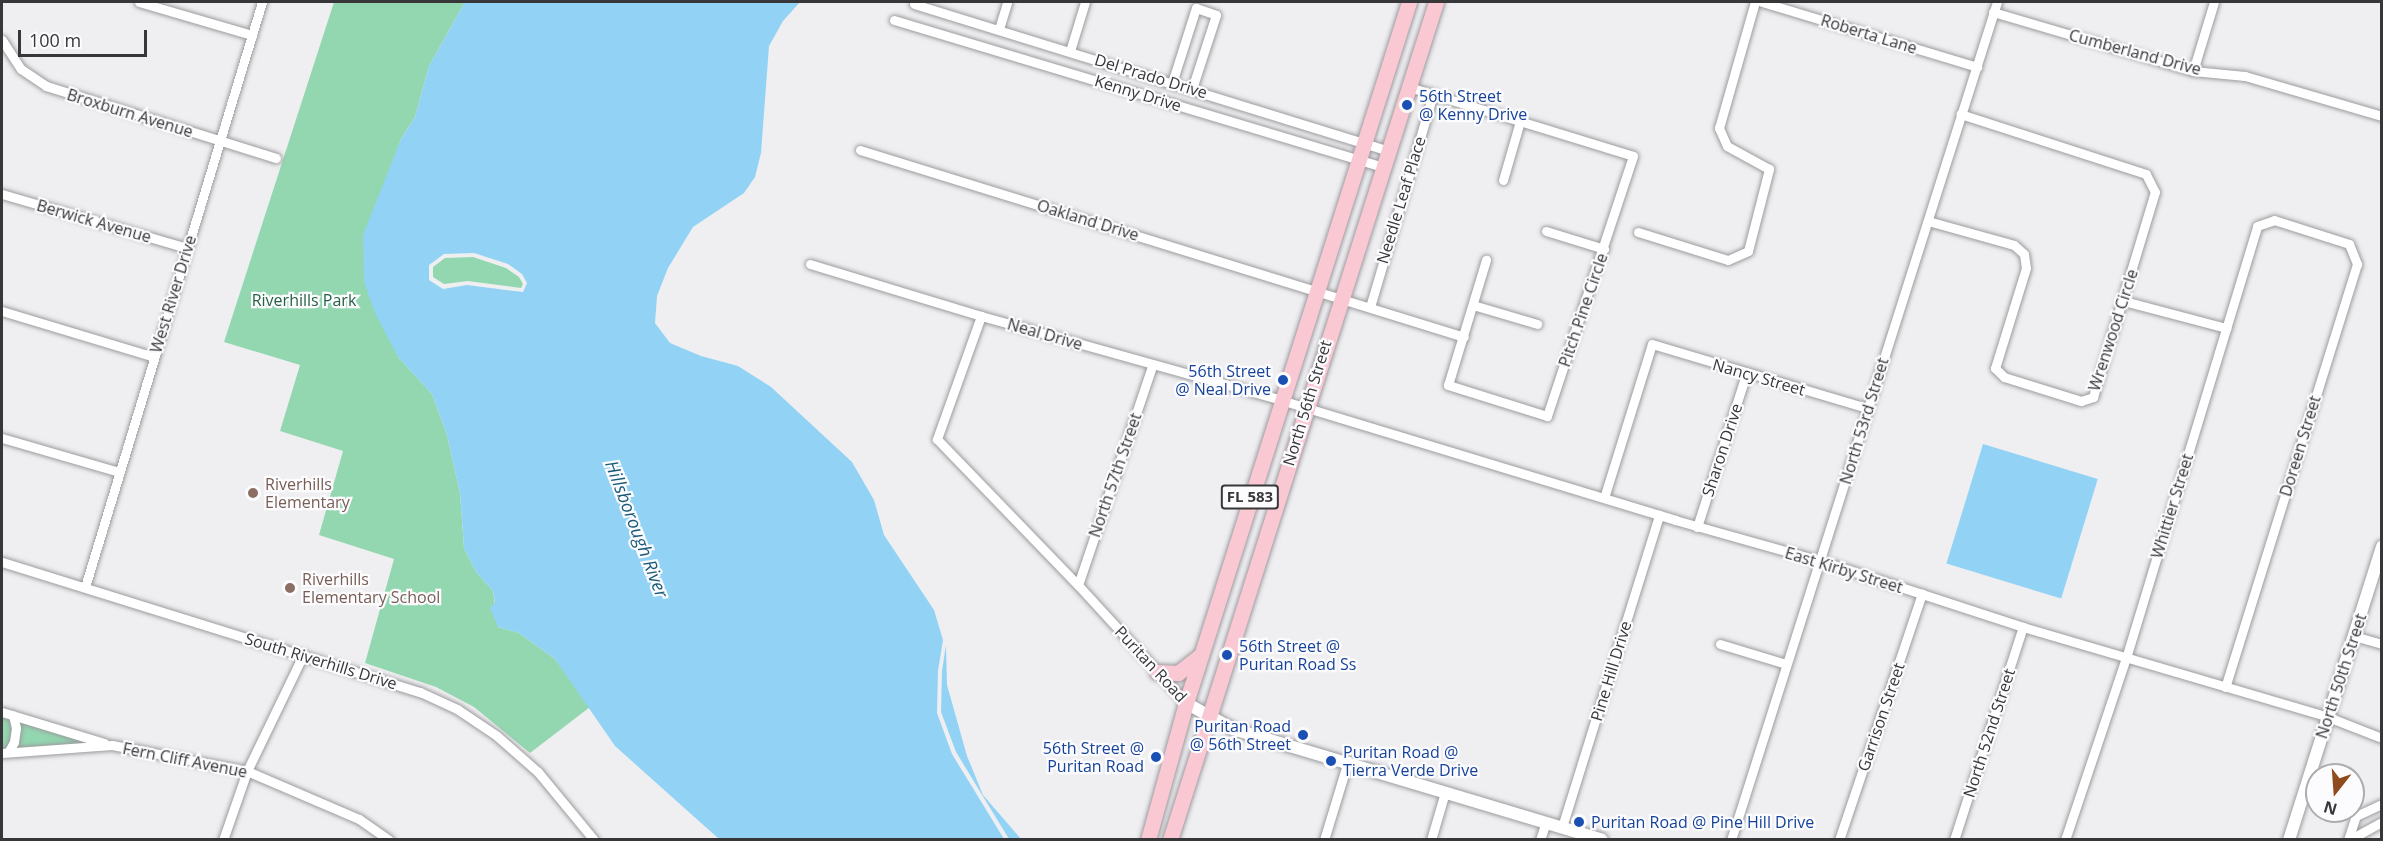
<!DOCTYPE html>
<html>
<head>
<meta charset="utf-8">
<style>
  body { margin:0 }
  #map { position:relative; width:2383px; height:841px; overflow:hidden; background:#efeff2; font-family:"Open Sans",sans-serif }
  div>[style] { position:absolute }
  .green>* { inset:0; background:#93d7b0 }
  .water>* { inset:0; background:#92d2f5; transform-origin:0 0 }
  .roads { filter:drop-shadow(0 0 2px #9c9c9f) drop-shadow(0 0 2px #9c9c9f) }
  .minor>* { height:9px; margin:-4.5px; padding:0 4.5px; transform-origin:4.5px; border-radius:4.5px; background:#fff }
  .tertiary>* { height:12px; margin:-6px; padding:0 6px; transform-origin:6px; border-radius:6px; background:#fff }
  .primary>* { height:15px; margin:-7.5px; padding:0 7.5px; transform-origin:7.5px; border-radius:7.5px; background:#fac8d3 }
  .dots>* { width:16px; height:16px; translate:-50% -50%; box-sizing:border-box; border:3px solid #fcfcff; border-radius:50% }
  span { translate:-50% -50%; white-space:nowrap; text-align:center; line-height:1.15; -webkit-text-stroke:4.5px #fcfcff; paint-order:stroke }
  .shield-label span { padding:2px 4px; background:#fcfcff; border:2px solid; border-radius:4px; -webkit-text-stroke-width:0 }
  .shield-label { font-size:15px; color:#373739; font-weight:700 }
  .street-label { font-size:16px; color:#373739 }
  .transit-label { font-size:16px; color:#164399 }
  .left { translate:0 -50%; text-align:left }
  .right { translate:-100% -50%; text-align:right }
  .park-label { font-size:16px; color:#266144 }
  .education-label { font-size:16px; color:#785e54 }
  .water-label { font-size:18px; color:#195a77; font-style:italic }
  .frame { position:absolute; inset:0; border:3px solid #373739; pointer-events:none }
  .north { position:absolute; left:2305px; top:763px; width:60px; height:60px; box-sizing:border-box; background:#fcfcff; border:2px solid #adadb0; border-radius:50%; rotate:197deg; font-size:16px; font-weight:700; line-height:24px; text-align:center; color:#373739 }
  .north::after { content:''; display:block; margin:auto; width:21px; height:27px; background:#8e4b1d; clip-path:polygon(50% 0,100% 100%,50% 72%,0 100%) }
  .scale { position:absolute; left:18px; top:30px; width:129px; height:27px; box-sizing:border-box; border:3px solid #373739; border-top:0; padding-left:8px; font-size:18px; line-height:21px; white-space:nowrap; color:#373739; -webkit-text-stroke:4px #fcfcff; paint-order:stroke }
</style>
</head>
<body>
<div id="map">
  <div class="green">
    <i style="clip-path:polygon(334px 2px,465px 2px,429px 66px,415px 117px,401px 139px,389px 174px,398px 357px,432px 394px,447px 435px,460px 493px,464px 548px,476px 572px,493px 591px,498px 627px,519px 633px,555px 659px,590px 707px,530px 753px,474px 707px,436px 687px,365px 663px,394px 559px,319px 535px,343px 451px,280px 431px,300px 365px,224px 342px)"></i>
    <i style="clip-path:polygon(473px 257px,506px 268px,519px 277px,523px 284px,521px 288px,468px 281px,444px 284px,433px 277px,433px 267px,445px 258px)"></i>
    <i style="clip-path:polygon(2px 717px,95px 743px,2px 750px)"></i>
  </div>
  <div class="water">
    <i style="clip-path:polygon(evenodd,465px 2px,800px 2px,783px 21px,769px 46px,761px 153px,755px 177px,744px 193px,693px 227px,668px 268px,657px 296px,655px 323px,670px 343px,701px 356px,738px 366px,771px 387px,852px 462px,874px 500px,884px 535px,934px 610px,943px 640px,938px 671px,937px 713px,952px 754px,1004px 839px,719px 839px,615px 746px,555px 659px,519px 633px,498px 627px,490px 608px,495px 602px,493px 591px,476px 572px,464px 548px,460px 493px,447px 435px,432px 394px,398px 357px,375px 313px,364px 282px,363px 235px,401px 139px,415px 117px,429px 66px,465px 2px,474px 253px,508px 264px,522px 274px,527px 283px,523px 292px,467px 285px,443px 289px,429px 280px,429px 265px,444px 254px,474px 253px)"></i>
    <i style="left:1983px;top:444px;width:120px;height:125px;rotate:17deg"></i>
    <i style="clip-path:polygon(946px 645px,947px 685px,967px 756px,983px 795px,1021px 839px,1009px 839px,956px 752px,941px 712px,942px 671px)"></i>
  </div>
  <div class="roads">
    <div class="minor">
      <i style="left:139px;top:2px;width:118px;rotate:16.3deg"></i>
      <i style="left:1762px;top:2px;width:225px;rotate:16.8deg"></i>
      <i style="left:914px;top:4px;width:496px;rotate:17.2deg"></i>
      <i style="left:1993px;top:12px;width:209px;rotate:16.4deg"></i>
      <i style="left:2193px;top:71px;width:52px;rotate:5.5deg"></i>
      <i style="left:2245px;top:76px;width:143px;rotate:16.3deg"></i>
      <i style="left:894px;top:20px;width:511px;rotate:16.73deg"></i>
      <i style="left:999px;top:29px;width:28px;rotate:-73deg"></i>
      <i style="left:2px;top:40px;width:35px;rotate:57deg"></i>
      <i style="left:21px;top:69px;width:30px;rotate:34deg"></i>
      <i style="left:46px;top:86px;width:241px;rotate:17.4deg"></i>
      <i style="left:1070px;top:51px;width:51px;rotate:-73deg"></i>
      <i style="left:2193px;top:71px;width:72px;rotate:-73.1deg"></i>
      <i style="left:1172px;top:83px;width:79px;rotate:-72.3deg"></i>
      <i style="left:1196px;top:8px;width:21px;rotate:19deg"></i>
      <i style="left:1216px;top:15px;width:78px;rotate:108deg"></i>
      <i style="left:1409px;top:87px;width:234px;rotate:17.1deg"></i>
      <i style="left:1633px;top:156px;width:274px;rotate:108.3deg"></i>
      <i style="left:1547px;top:416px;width:104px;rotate:-162.6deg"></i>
      <i style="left:1448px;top:385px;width:131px;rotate:-73.1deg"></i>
      <i style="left:860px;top:150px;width:632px;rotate:17.2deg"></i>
      <i style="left:1503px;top:180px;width:61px;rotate:-73.9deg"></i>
      <i style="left:2px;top:194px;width:193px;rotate:16.3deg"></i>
      <i style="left:1928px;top:221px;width:89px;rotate:15.6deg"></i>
      <i style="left:2014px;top:245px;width:13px;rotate:42deg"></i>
      <i style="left:2024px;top:254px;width:14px;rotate:82deg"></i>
      <i style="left:2026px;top:268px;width:105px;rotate:107.2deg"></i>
      <i style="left:1995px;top:368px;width:13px;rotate:45deg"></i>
      <i style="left:2004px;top:377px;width:81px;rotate:17.3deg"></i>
      <i style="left:2081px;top:401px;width:13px;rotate:-18deg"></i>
      <i style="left:2093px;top:397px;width:214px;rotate:-73.2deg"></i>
      <i style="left:2155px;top:192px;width:20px;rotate:-117deg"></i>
      <i style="left:2146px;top:174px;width:195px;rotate:-162.1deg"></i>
      <i style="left:1546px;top:231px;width:61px;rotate:17.2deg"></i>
      <i style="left:1638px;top:232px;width:94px;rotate:17.3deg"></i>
      <i style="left:1728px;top:260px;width:22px;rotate:-24deg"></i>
      <i style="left:1748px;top:251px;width:85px;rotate:-75.6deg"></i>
      <i style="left:1769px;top:169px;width:48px;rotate:-151.3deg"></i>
      <i style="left:1727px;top:146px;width:20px;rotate:-114deg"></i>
      <i style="left:1719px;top:128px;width:131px;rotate:-74.1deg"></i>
      <i style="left:810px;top:264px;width:179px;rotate:16.9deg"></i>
      <i style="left:981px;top:316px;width:312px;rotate:15.6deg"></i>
      <i style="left:1281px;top:400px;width:412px;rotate:16.9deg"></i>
      <i style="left:1675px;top:520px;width:152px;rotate:15.7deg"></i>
      <i style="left:1821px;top:561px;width:213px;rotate:18.1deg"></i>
      <i style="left:2023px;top:627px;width:318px;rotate:16.4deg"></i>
      <i style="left:2328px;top:717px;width:58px;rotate:21.3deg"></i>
      <i style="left:2124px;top:301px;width:106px;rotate:14.8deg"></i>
      <i style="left:1473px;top:305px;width:67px;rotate:16.5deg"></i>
      <i style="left:1370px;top:307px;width:222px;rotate:-73.5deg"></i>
      <i style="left:2px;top:311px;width:159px;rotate:16.8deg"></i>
      <i style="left:981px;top:316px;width:131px;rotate:109.7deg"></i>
      <i style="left:937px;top:439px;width:203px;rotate:46deg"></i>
      <i style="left:1078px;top:585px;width:160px;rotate:47.5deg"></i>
      <i style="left:2px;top:438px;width:122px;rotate:16.2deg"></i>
      <i style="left:1604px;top:498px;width:161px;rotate:-72.7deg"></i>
      <i style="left:1652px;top:344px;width:224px;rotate:16.6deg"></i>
      <i style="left:1697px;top:527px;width:161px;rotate:-72.2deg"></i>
      <i style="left:2px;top:562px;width:438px;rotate:17.3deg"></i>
      <i style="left:420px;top:692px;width:41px;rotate:24.7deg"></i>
      <i style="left:457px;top:709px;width:48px;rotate:34deg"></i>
      <i style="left:497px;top:736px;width:55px;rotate:41.3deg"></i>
      <i style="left:538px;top:772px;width:88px;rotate:50.5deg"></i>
      <i style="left:1078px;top:585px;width:233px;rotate:-71.3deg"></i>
      <i style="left:85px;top:587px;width:611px;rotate:-73.17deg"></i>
      <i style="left:2354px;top:636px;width:29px;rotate:16deg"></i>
      <i style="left:1720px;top:644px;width:69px;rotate:16.9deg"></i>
      <i style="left:2px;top:712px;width:107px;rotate:16.9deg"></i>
      <i style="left:9px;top:751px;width:10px;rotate:-61deg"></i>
      <i style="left:14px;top:742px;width:14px;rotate:-82deg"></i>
      <i style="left:16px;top:728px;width:13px;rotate:-103deg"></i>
      <i style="left:2px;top:753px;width:110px;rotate:-4.2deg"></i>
      <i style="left:112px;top:745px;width:137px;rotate:10.9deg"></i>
      <i style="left:247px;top:771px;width:122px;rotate:23.2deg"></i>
      <i style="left:359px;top:819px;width:37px;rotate:35deg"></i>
      <i style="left:1562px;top:827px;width:327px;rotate:-72.7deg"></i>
      <i style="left:223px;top:840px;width:73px;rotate:-70.8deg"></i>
      <i style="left:247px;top:771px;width:129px;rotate:-64.2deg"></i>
      <i style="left:1324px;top:840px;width:83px;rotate:-73.1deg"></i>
      <i style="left:1431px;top:840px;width:50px;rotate:-73.7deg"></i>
      <i style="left:1540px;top:840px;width:19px;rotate:-72deg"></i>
      <i style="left:1731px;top:840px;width:879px;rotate:-72.39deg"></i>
      <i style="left:1839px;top:840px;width:260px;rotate:-71.4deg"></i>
      <i style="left:1954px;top:840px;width:224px;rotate:-72.1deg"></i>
      <i style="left:2065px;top:840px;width:192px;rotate:-71.5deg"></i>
      <i style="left:2126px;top:658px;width:451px;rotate:-73.1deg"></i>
      <i style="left:2257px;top:226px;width:18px;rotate:-19deg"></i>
      <i style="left:2274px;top:220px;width:79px;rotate:17.7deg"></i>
      <i style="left:2349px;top:244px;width:22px;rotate:68deg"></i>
      <i style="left:2357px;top:264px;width:443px;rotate:107.3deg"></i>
      <i style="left:2348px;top:840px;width:25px;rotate:-72deg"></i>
      <i style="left:2356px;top:816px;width:29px;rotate:-25deg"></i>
      <i style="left:2349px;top:840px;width:38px;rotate:-29deg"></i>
    </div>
    <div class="tertiary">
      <i style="left:1186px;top:703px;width:54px;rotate:29deg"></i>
      <i style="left:1233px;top:729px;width:385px;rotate:16.7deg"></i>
      <i style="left:2289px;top:840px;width:308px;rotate:-72.4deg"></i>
    </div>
    <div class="primary">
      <i style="left:1157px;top:672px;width:21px;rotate:3deg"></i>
      <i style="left:1178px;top:673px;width:28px;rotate:-38deg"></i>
      <i style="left:1148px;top:840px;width:142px;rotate:-74.5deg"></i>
      <i style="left:1186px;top:703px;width:736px;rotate:-72.35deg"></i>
      <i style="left:1170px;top:840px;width:879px;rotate:-72.39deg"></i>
    </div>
  </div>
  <div class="dots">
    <i style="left:1407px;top:105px;background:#1a4fb4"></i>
    <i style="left:1283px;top:380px;background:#1a4fb4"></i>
    <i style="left:253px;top:493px;background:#8d6e63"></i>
    <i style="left:290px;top:588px;background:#8d6e63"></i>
    <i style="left:1227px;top:655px;background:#1a4fb4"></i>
    <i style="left:1303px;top:735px;background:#1a4fb4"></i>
    <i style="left:1156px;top:757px;background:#1a4fb4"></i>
    <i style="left:1331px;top:761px;background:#1a4fb4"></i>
    <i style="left:1579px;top:822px;background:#1a4fb4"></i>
  </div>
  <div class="shield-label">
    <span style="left:1250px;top:497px">FL 583</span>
  </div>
  <div class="street-label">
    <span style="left:1869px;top:34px;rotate:17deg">Roberta Lane</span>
    <span style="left:2135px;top:52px;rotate:15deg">Cumberland Drive</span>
    <span style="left:1151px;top:76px;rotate:17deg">Del Prado Drive</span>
    <span style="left:1138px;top:93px;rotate:17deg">Kenny Drive</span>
    <span style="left:130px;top:113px;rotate:17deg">Broxburn Avenue</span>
    <span style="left:1401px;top:200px;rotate:-73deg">Needle Leaf Place</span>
    <span style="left:1088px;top:220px;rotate:17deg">Oakland Drive</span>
    <span style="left:94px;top:221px;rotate:16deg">Berwick Avenue</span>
    <span style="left:173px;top:294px;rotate:-73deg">West River Drive</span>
    <span style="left:1583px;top:310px;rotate:-71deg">Pitch Pine Circle</span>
    <span style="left:2113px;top:330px;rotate:-72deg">Wrenwood Circle</span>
    <span style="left:1045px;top:334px;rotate:16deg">Neal Drive</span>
    <span style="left:1759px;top:377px;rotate:16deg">Nancy Street</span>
    <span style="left:1307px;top:403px;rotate:-73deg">North 56th Street</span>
    <span style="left:1864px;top:421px;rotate:-73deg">North 53rd Street</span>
    <span style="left:2300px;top:446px;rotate:-73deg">Doreen Street</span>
    <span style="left:1722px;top:450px;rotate:-72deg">Sharon Drive</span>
    <span style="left:1115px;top:475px;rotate:-71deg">North 57th Street</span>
    <span style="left:2172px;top:506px;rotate:-73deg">Whittier Street</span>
    <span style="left:1844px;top:570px;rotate:17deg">East Kirby Street</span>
    <span style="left:321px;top:661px;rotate:17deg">South Riverhills Drive</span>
    <span style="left:1151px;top:664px;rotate:47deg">Puritan Road</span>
    <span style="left:1611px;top:671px;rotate:-73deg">Pine Hill Drive</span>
    <span style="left:2341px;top:676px;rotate:-72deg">North 50th Street</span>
    <span style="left:1881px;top:717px;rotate:-71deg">Garrison Street</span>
    <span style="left:1989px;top:733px;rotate:-72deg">North 52nd Street</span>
    <span style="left:185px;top:760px;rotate:11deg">Fern Cliff Avenue</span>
  </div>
  <div class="transit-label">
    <span class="left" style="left:1419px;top:105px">56th Street<br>@ Kenny Drive</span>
    <span class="right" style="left:1271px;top:380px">56th Street<br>@ Neal Drive</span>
    <span class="left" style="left:1239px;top:655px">56th Street @<br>Puritan Road Ss</span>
    <span class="right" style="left:1291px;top:735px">Puritan Road<br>@ 56th Street</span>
    <span class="right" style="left:1144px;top:757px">56th Street @<br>Puritan Road</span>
    <span class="left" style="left:1343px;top:761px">Puritan Road @<br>Tierra Verde Drive</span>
    <span class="left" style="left:1591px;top:822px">Puritan Road @ Pine Hill Drive</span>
  </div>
  <div class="park-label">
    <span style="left:304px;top:300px">Riverhills Park</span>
  </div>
  <div class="education-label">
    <span class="left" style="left:265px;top:493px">Riverhills<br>Elementary</span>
    <span class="left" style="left:302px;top:588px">Riverhills<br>Elementary School</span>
  </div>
  <div class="water-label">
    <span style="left:637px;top:529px;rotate:69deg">Hillsborough River</span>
  </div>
  <div class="frame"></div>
  <div class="north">N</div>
  <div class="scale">100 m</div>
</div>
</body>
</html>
